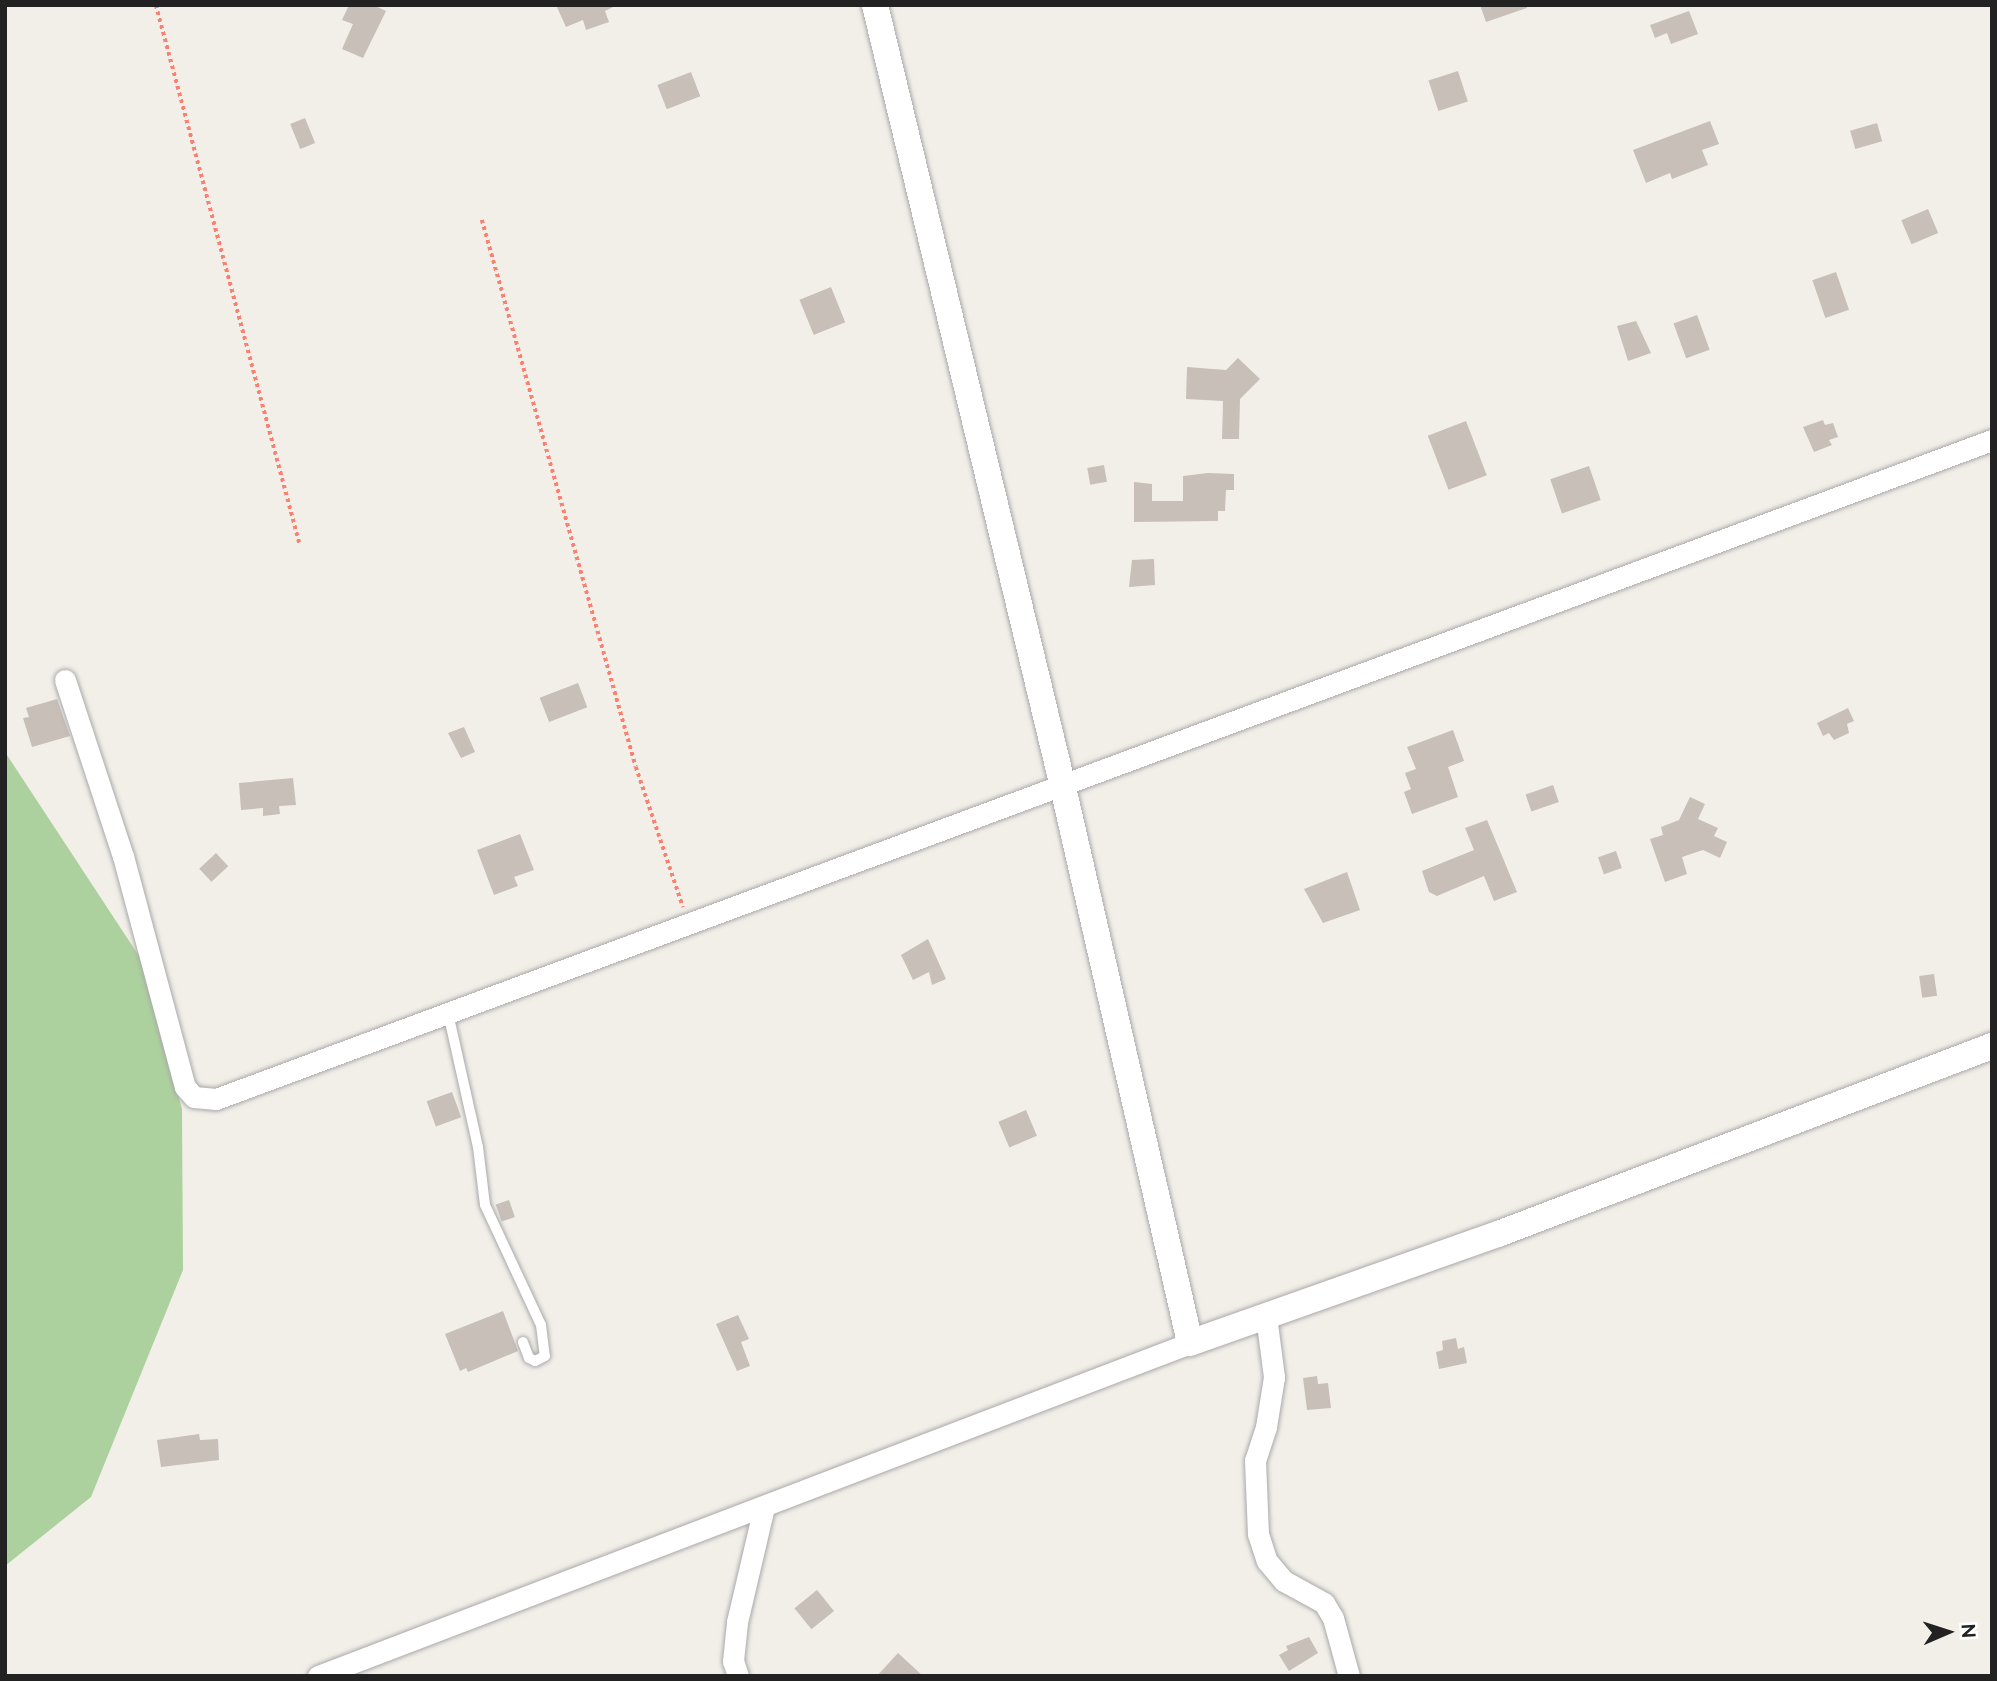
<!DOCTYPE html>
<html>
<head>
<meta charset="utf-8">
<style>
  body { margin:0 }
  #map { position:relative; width:1997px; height:1681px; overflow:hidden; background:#f2efe9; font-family:Raleway,sans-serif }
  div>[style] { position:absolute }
  .forest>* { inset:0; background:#add19e }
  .building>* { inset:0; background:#c7bfb8; transform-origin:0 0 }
  .path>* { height:3.5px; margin-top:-1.75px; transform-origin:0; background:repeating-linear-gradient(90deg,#fa8072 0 3.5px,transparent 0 7px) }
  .roads { filter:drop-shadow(0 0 2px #a9a9a9) drop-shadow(0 0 2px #a9a9a9) }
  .service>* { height:10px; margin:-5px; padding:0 5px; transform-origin:5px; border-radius:5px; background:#fff }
  .minor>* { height:21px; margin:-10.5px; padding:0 10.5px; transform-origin:10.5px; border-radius:10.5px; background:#fff }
  .tertiary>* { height:26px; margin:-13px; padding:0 13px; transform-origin:13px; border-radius:13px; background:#fff }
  span { translate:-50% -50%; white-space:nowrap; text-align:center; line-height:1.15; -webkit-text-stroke:6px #fff; paint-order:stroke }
  .frame { position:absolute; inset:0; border:7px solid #222; pointer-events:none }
  .north { position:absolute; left:1913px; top:1597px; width:70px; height:70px; -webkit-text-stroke:5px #fff; paint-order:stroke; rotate:87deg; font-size:19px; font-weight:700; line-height:28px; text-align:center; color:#222 }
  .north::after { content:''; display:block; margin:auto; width:24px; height:32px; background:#222; clip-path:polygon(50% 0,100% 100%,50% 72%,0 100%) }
</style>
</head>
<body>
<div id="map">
  <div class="forest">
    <i style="clip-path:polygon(5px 752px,141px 959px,182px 1109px,183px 1270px,91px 1497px,5px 1566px)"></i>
  </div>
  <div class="building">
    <i style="clip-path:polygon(349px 5px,373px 5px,386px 11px,363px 58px,342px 49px,353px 24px,342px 20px)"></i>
    <i style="clip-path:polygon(556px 5px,617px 5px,605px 11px,609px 22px,586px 30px,583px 20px,566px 27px)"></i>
    <i style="clip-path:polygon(1480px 5px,1527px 5px,1527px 8px,1486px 22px)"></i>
    <i style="clip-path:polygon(1689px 11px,1698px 34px,1671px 44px,1667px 33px,1655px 38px,1650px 25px)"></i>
    <i style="left:1458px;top:71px;width:32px;height:31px;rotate:72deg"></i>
    <i style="left:691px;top:72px;width:26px;height:36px;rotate:69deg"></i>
    <i style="left:305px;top:118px;width:27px;height:16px;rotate:68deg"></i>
    <i style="clip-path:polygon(1710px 121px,1719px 144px,1702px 150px,1708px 165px,1672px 179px,1670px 173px,1646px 183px,1633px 150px)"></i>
    <i style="left:1877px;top:123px;width:19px;height:28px;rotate:74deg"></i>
    <i style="left:1928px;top:209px;width:26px;height:29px;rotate:67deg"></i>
    <i style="left:1836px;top:272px;width:40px;height:25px;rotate:71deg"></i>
    <i style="left:831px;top:287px;width:38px;height:34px;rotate:68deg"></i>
    <i style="left:1697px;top:315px;width:37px;height:25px;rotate:70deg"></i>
    <i style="clip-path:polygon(1636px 321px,1651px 353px,1628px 361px,1617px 326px)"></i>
    <i style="clip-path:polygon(1238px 358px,1260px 379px,1240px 399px,1239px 439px,1222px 439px,1223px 401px,1186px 399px,1187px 367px,1226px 370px)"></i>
    <i style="clip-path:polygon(1823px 420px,1825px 425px,1833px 423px,1838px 437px,1829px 440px,1832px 445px,1814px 452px,1803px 427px)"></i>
    <i style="left:1466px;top:421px;width:58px;height:41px;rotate:69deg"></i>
    <i style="left:1104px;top:465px;width:17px;height:17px;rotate:80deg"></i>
    <i style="left:1589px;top:466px;width:36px;height:41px;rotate:71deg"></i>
    <i style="clip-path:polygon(1208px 473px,1234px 474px,1234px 490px,1226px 490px,1225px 511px,1218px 511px,1218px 521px,1134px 522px,1134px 482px,1152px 484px,1152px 501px,1183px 501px,1183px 476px)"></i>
    <i style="clip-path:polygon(1154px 559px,1155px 585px,1129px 587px,1132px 560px)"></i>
    <i style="left:578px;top:683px;width:26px;height:41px;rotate:69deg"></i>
    <i style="clip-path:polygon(57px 699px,70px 736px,32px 747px,23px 718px,29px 717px,26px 708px)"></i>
    <i style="clip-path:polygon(1848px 708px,1854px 721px,1847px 724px,1849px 733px,1834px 740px,1829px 733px,1823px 736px,1817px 723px)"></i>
    <i style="clip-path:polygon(464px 727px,475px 752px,461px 758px,448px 733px)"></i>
    <i style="clip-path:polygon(1453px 730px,1464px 761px,1448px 767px,1458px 797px,1412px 814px,1404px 792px,1411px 789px,1405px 773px,1416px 769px,1407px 747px)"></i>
    <i style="clip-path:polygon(293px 778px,296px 805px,279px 806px,280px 814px,263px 816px,263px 808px,241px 810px,239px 783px)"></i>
    <i style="left:1553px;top:785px;width:18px;height:29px;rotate:71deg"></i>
    <i style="clip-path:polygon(1690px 797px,1705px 804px,1698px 819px,1718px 828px,1714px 836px,1727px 842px,1720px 858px,1703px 850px,1682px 857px,1687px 874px,1665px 882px,1650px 839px,1663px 835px,1661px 827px,1679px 820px)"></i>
    <i style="clip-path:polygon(1487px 820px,1517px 892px,1494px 901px,1484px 876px,1437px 896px,1429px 892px,1422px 871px,1474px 850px,1465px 828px)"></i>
    <i style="clip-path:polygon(520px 834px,534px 870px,514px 877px,518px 886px,494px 895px,477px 850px)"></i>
    <i style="left:1616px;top:851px;width:18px;height:19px;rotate:71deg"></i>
    <i style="left:216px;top:853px;width:18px;height:23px;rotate:47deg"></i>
    <i style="clip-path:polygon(1347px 872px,1360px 910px,1323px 923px,1304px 889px)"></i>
    <i style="clip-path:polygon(928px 939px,946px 979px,932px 985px,929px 972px,913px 980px,901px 955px)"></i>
    <i style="left:1934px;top:974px;width:22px;height:15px;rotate:82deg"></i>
    <i style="left:452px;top:1092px;width:27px;height:27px;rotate:70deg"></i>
    <i style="left:1026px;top:1110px;width:28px;height:30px;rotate:67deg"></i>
    <i style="left:509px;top:1200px;width:18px;height:14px;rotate:71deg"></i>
    <i style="clip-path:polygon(503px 1311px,518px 1351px,468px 1372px,466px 1368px,460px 1371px,445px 1334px)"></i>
    <i style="clip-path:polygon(738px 1315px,749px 1339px,741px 1342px,750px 1366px,737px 1371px,716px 1324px)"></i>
    <i style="clip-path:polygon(1456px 1338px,1458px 1349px,1464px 1347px,1467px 1363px,1439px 1369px,1436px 1352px,1443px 1350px,1442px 1341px)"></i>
    <i style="clip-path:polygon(1317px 1376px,1318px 1384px,1328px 1383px,1331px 1408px,1307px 1410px,1303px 1378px)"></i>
    <i style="clip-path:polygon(199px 1434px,200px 1440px,218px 1439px,219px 1460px,161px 1467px,157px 1440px)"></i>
    <i style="left:817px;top:1590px;width:27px;height:29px;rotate:51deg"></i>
    <i style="clip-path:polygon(1309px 1637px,1318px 1653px,1289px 1671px,1279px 1655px,1288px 1650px,1286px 1646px)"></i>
    <i style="clip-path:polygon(898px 1653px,923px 1676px,877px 1676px)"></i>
  </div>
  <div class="path">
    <i style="left:156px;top:5px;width:559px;rotate:75.07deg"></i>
    <i style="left:482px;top:220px;width:568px;rotate:74.28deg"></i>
    <i style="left:636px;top:767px;width:148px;rotate:71.4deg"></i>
  </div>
  <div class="roads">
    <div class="service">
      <i style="left:448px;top:1013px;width:137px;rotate:77.4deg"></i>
      <i style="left:478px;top:1147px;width:58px;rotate:83.1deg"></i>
      <i style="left:485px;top:1205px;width:132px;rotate:65deg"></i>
      <i style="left:541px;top:1325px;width:31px;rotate:83deg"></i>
      <i style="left:545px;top:1356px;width:11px;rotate:153deg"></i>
      <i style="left:535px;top:1361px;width:7px;rotate:-153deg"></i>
      <i style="left:529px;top:1358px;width:17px;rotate:-111deg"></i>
    </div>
    <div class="minor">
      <i style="left:65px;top:680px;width:185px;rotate:71.8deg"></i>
      <i style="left:123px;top:856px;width:239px;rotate:75deg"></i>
      <i style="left:185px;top:1087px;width:13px;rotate:48deg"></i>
      <i style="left:194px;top:1097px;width:22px;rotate:5deg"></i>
      <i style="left:216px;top:1099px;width:1894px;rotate:-20.36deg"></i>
      <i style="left:1266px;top:1316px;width:62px;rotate:82.5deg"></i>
      <i style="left:1274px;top:1377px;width:51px;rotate:99.1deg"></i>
      <i style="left:1266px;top:1427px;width:35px;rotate:108deg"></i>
      <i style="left:1255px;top:1460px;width:74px;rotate:87.7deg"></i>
      <i style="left:1258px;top:1534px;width:28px;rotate:72deg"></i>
      <i style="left:1267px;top:1561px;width:26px;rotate:50deg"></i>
      <i style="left:1284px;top:1581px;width:46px;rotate:28.8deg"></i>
      <i style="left:1324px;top:1603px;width:17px;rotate:59deg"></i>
      <i style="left:1333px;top:1618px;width:60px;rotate:74.6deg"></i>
      <i style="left:318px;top:1676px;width:933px;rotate:-20.9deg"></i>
      <i style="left:738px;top:1676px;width:16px;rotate:-108deg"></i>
      <i style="left:733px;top:1661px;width:39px;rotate:-84deg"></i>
      <i style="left:737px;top:1622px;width:118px;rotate:-76.8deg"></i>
    </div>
    <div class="tertiary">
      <i style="left:875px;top:5px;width:800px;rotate:76.48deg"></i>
      <i style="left:1062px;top:783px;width:574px;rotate:77.12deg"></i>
      <i style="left:1190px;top:1343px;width:327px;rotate:-19.5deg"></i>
      <i style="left:1498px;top:1234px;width:529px;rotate:-20.84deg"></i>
    </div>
  </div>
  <div class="frame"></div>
  <div class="north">N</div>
</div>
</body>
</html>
